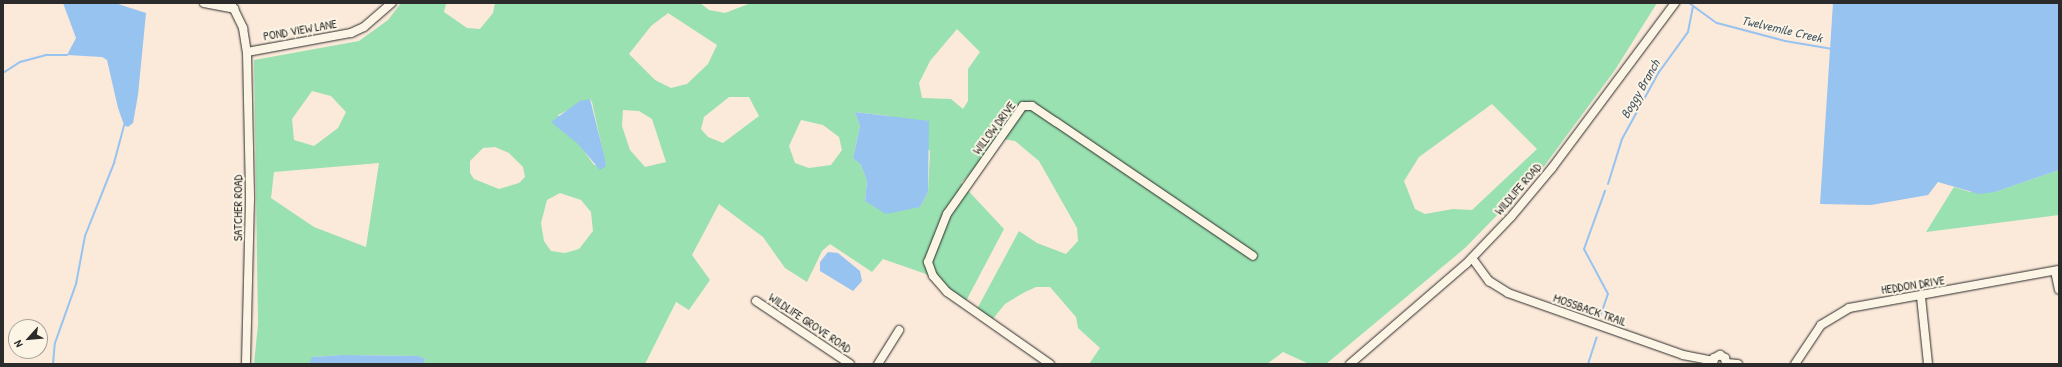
<!DOCTYPE html>
<html>
<head>
<meta charset="utf-8">
<style>
  body { margin:0 }
  #map { position:relative; width:2062px; height:367px; overflow:hidden; background:#fbe9da; font-family:"Patrick Hand",sans-serif }
  div>[style] { position:absolute }
  .green>* { inset:0; background:#99e1b0 }
  .water>* { inset:0; background:#96c3f0 }
  .stream>* { height:2px; margin:-1px; padding:0 1px; transform-origin:1px; border-radius:1px; background:#96c3f0 }
  .roads { filter:drop-shadow(0 0 1px #2b2b2b) drop-shadow(0 0 1px #2b2b2b) }
  .minor>* { height:8px; margin:-4px; padding:0 4px; transform-origin:4px; border-radius:4px; background:#fcf5e5 }
  span { translate:-50% -50%; white-space:nowrap; text-align:center; line-height:1.15; -webkit-text-stroke:4px #fcf5e5; paint-order:stroke }
  .street-label { font-size:12px; color:#2b2b2b }
  .water-label { font-size:13px; color:#4b5966; font-style:italic }
  .frame { position:absolute; inset:0; border:4px solid #2b2b2b; pointer-events:none }
  .north { position:absolute; left:8px; top:319px; width:40px; height:40px; box-sizing:border-box; background:#fcf5e5; border:1px solid #a8a49b; border-radius:50%; rotate:243deg; font-size:11px; font-weight:700; line-height:16px; text-align:center; color:#2b2b2b }
  .north::after { content:''; display:block; margin:auto; width:14px; height:18px; background:#2b2b2b; clip-path:polygon(50% 0,100% 100%,50% 72%,0 100%) }
</style>
</head>
<body>
<div id="map">
  <div class="green">
    <i style="clip-path:polygon(evenodd,401px 3px,446px 3px,444px 12px,467px 28px,480px 29px,493px 13px,495px 3px,700px 3px,709px 10px,725px 13px,751px 3px,1657px 3px,1615px 70px,1542px 169px,1465px 248px,1326px 364px,1309px 364px,1283px 352px,1267px 364px,1089px 364px,1100px 348px,1078px 328px,1076px 317px,1050px 287px,1036px 287px,1023px 293px,1005px 304px,992px 320px,977px 309px,1019px 231px,1037px 243px,1066px 254px,1078px 241px,1077px 228px,1039px 161px,1015px 141px,1003px 139px,961px 183px,1004px 229px,966px 301px,926px 274px,883px 259px,872px 272px,830px 244px,822px 251px,807px 282px,785px 268px,763px 237px,719px 204px,692px 255px,710px 280px,689px 310px,676px 302px,645px 364px,423px 364px,425px 359px,419px 356px,343px 355px,313px 357px,309px 364px,254px 364px,258px 324px,254px 60px,359px 41px,388px 20px,401px 3px,668px 13px,717px 45px,708px 64px,687px 84px,671px 88px,655px 80px,629px 54px,651px 26px,668px 13px,401px 3px,957px 29px,980px 52px,968px 69px,968px 101px,963px 109px,951px 99px,922px 98px,919px 83px,930px 61px,957px 29px,401px 3px,312px 91px,331px 96px,346px 112px,338px 128px,314px 146px,294px 140px,292px 119px,312px 91px,401px 3px,729px 97px,749px 97px,759px 116px,723px 143px,708px 137px,701px 129px,704px 117px,729px 97px,401px 3px,590px 99px,592px 102px,606px 166px,594px 165px,558px 115px,590px 99px,401px 3px,1492px 104px,1537px 149px,1472px 210px,1453px 209px,1425px 214px,1415px 209px,1404px 181px,1419px 157px,1492px 104px,401px 3px,623px 110px,639px 111px,652px 119px,666px 162px,645px 167px,630px 150px,622px 126px,623px 110px,401px 3px,855px 112px,889px 116px,930px 151px,928px 192px,920px 207px,865px 201px,867px 181px,861px 165px,853px 158px,860px 126px,855px 112px,401px 3px,801px 120px,823px 125px,839px 137px,842px 150px,831px 165px,809px 168px,795px 163px,789px 146px,801px 120px,401px 3px,495px 147px,509px 153px,523px 167px,525px 177px,519px 183px,499px 189px,474px 179px,470px 173px,470px 161px,483px 148px,495px 147px,401px 3px,379px 163px,366px 247px,314px 227px,271px 198px,274px 172px,379px 163px,401px 3px,560px 193px,581px 200px,591px 212px,593px 231px,579px 249px,565px 253px,551px 251px,544px 241px,541px 223px,547px 200px,560px 193px)"></i>
    <i style="clip-path:polygon(2059px 170px,2059px 215px,1926px 232px,1954px 187px,1970px 192px,1995px 192px)"></i>
  </div>
  <div class="water">
    <i style="clip-path:polygon(63px 3px,115px 3px,146px 13px,138px 95px,133px 123px,128px 127px,124px 125px,118px 108px,107px 60px,102px 57px,67px 55px,76px 38px)"></i>
    <i style="clip-path:polygon(1833px 3px,2059px 3px,2059px 170px,1995px 192px,1979px 194px,1938px 182px,1928px 195px,1871px 205px,1820px 204px)"></i>
    <i style="clip-path:polygon(590px 99px,605px 159px,606px 166px,600px 170px,578px 144px,551px 122px,580px 101px)"></i>
    <i style="clip-path:polygon(855px 112px,929px 121px,928px 192px,920px 207px,886px 214px,865px 201px,867px 181px,861px 165px,853px 158px,860px 126px)"></i>
    <i style="clip-path:polygon(828px 252px,838px 253px,860px 271px,862px 281px,853px 291px,820px 271px,820px 262px)"></i>
    <i style="clip-path:polygon(343px 355px,419px 356px,425px 359px,423px 364px,309px 364px,312px 357px)"></i>
  </div>
  <div class="stream">
    <i style="left:1689px;top:3px;width:34px;rotate:36deg"></i>
    <i style="left:1717px;top:23px;width:70px;rotate:14.8deg"></i>
    <i style="left:1785px;top:41px;width:48px;rotate:9.7deg"></i>
    <i style="left:3px;top:73px;width:20px;rotate:-33deg"></i>
    <i style="left:20px;top:62px;width:28px;rotate:-15deg"></i>
    <i style="left:47px;top:55px;width:20px"></i>
    <i style="left:1608px;top:184px;width:47px;rotate:-72.7deg"></i>
    <i style="left:1622px;top:139px;width:77px;rotate:-61.1deg"></i>
    <i style="left:1659px;top:72px;width:49px;rotate:-54.1deg"></i>
    <i style="left:1688px;top:32px;width:25px;rotate:-79deg"></i>
    <i style="left:1601px;top:314px;width:21px;rotate:-71deg"></i>
    <i style="left:1608px;top:294px;width:51px;rotate:-118.1deg"></i>
    <i style="left:1584px;top:249px;width:62px;rotate:-70.1deg"></i>
    <i style="left:53px;top:364px;width:21px;rotate:-85deg"></i>
    <i style="left:55px;top:343px;width:63px;rotate:-70.4deg"></i>
    <i style="left:76px;top:284px;width:49px;rotate:-79.4deg"></i>
    <i style="left:85px;top:236px;width:79px;rotate:-68.3deg"></i>
    <i style="left:114px;top:163px;width:39px;rotate:-75deg"></i>
    <i style="left:1588px;top:364px;width:28px;rotate:-72deg"></i>
  </div>
  <div class="roads">
    <div class="minor">
      <i style="left:204px;top:3px;width:31px;rotate:11deg"></i>
      <i style="left:231px;top:3px;width:28px;rotate:64deg"></i>
      <i style="left:243px;top:28px;width:24px;rotate:81deg"></i>
      <i style="left:247px;top:52px;width:147px;rotate:88.8deg"></i>
      <i style="left:250px;top:199px;width:165px;rotate:91.4deg"></i>
      <i style="left:247px;top:52px;width:106px;rotate:-10.4deg"></i>
      <i style="left:351px;top:33px;width:14px;rotate:-25deg"></i>
      <i style="left:364px;top:27px;width:37px;rotate:-41deg"></i>
      <i style="left:1472px;top:258px;width:29px;rotate:54deg"></i>
      <i style="left:1489px;top:281px;width:22px;rotate:32deg"></i>
      <i style="left:1508px;top:293px;width:186px;rotate:19.5deg"></i>
      <i style="left:1683px;top:355px;width:31px;rotate:11deg"></i>
      <i style="left:2055px;top:271px;width:19px;rotate:78deg"></i>
      <i style="left:1921px;top:297px;width:67px;rotate:84deg"></i>
      <i style="left:756px;top:301px;width:113px;rotate:33.8deg"></i>
      <i style="left:1727px;top:363px;width:11px;rotate:5deg"></i>
      <i style="left:878px;top:364px;width:40px;rotate:-58deg"></i>
      <i style="left:1050px;top:364px;width:126px;rotate:-145deg"></i>
      <i style="left:947px;top:292px;width:21px;rotate:-131deg"></i>
      <i style="left:933px;top:276px;width:15px;rotate:-110deg"></i>
      <i style="left:928px;top:262px;width:52px;rotate:-68.4deg"></i>
      <i style="left:947px;top:214px;width:132px;rotate:-54.9deg"></i>
      <i style="left:1023px;top:106px;width:9px"></i>
      <i style="left:1032px;top:106px;width:29px;rotate:34deg"></i>
      <i style="left:1056px;top:122px;width:238px;rotate:34.2deg"></i>
      <i style="left:1350px;top:364px;width:153px;rotate:-40.8deg"></i>
      <i style="left:1466px;top:264px;width:65px;rotate:-46.2deg"></i>
      <i style="left:1511px;top:217px;width:64px;rotate:-50.1deg"></i>
      <i style="left:1552px;top:168px;width:206px;rotate:-53.3deg"></i>
      <i style="left:1713px;top:364px;width:6px;rotate:-81deg"></i>
      <i style="left:1714px;top:358px;width:7px;rotate:-27deg"></i>
      <i style="left:1720px;top:355px;width:6px;rotate:31deg"></i>
      <i style="left:1725px;top:358px;width:6px;rotate:81deg"></i>
      <i style="left:1795px;top:364px;width:47px;rotate:-56.3deg"></i>
      <i style="left:1821px;top:325px;width:33px;rotate:-31deg"></i>
      <i style="left:1849px;top:308px;width:213px;rotate:-10.3deg"></i>
    </div>
  </div>
  <div class="street-label">
    <span style="left:300px;top:30px;rotate:-10deg">POND VIEW LANE</span>
    <span style="left:994px;top:128px;rotate:-53deg">WILLOW DRIVE</span>
    <span style="left:1518px;top:189px;rotate:-49deg">WILDLIFE ROAD</span>
    <span style="left:238px;top:208px;rotate:-90deg">SATCHER ROAD</span>
    <span style="left:1913px;top:285px;rotate:-9deg">HEDDON DRIVE</span>
    <span style="left:1590px;top:310px;rotate:19deg">MOSSBACK TRAIL</span>
    <span style="left:810px;top:323px;rotate:34deg">WILDLIFE GROVE ROAD</span>
  </div>
  <div class="water-label">
    <span style="left:1782px;top:29px;rotate:13deg">Twelvemile Creek</span>
    <span style="left:1640px;top:89px;rotate:-60deg">Boggy Branch</span>
  </div>
  <div class="frame"></div>
  <div class="north">N</div>
</div>
</body>
</html>
